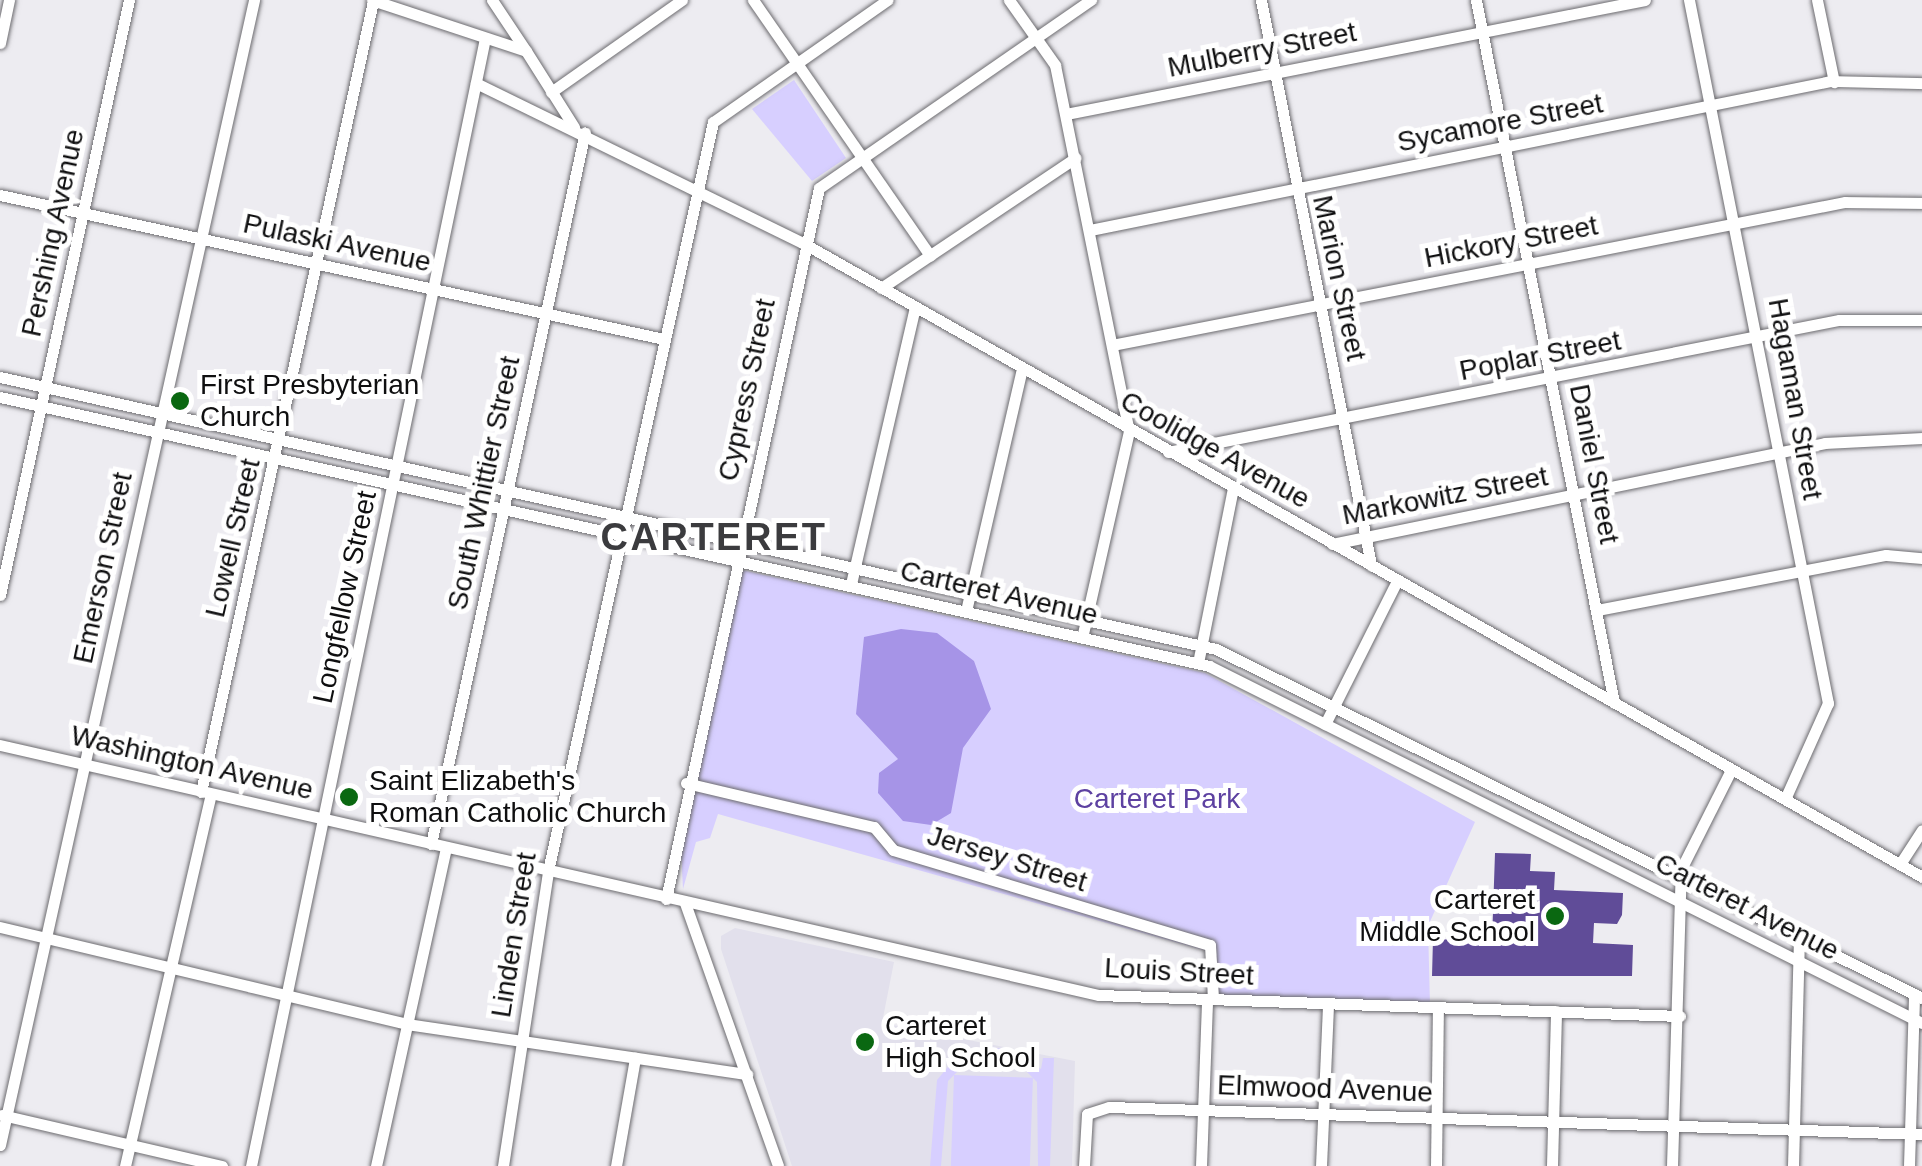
<!DOCTYPE html>
<html>
<head>
<meta charset="utf-8">
<style>
  body { margin:0 }
  #map { position:relative; width:1922px; height:1166px; overflow:hidden; background:#edecf1; font-family:Helvetica,sans-serif }
  div>[style] { position:absolute }
  .built>* { inset:0; background:#e2e0ec }
  .green>* { inset:0; background:#d7cfff; transform-origin:0 0 }
  .water>* { inset:0; background:#a694e7 }
  .building>* { inset:0; background:#604c98 }
  .roads { filter:drop-shadow(0 0 2px #6c6b6f) drop-shadow(0 0 2px #6c6b6f) }
  .minor>* { height:11px; margin:-5.5px; padding:0 5.5px; transform-origin:5.5px; border-radius:5.5px; background:#fff }
  .dots>* { width:28px; height:28px; translate:-50% -50%; box-sizing:border-box; border:5px solid #fff; border-radius:50% }
  span { translate:-50% -50%; white-space:nowrap; text-align:center; line-height:1.15; -webkit-text-stroke:10px #fff; paint-order:stroke }
  .street-label { font-size:28px; color:#0f0f10 }
  .poi-label { font-size:28px; color:#0f0f10 }
  .left { translate:0 -50%; text-align:left }
  .right { translate:-100% -50%; text-align:right }
  .park-label { font-size:28px; color:#5d41a1 }
  .district-label { font-size:38px; color:#3b3b3e; font-weight:700; letter-spacing:2.5px }
</style>
</head>
<body>
<div id="map">
  <div class="built">
    <i style="clip-path:polygon(735px 928px,894px 962px,882px 1023px,1075px 1061px,1072px 1166px,792px 1166px,721px 949px,721px 936px)"></i>
  </div>
  <div class="green">
    <i style="clip-path:polygon(794px 80px,846px 158px,812px 181px,752px 109px)"></i>
    <i style="clip-path:polygon(742px 570px,1205px 673px,1475px 822px,1428px 926px,1430px 1005px,1207px 1000px,1207px 951px,718px 814px,710px 838px,696px 842px,683px 889px,681px 850px)"></i>
    <i style="clip-path:polygon(990px 1047px,1016px 1051px,1041px 1069px,1043px 1058px,1054px 1058px,1050px 1166px,1038px 1166px,1037px 1082px,1021px 1066px,992px 1058px,965px 1064px,948px 1081px,941px 1166px,930px 1166px,937px 1080px,957px 1056px)"></i>
    <i style="left:954px;top:1075px;width:79px;height:91px;rotate:2deg"></i>
  </div>
  <div class="water">
    <i style="clip-path:polygon(901px 629px,937px 633px,974px 661px,991px 709px,963px 748px,951px 813px,931px 825px,903px 821px,878px 793px,879px 773px,898px 759px,856px 714px,864px 637px)"></i>
  </div>
  <div class="building">
    <i style="clip-path:polygon(1495px 853px,1531px 854px,1530px 871px,1555px 872px,1554px 890px,1623px 893px,1622px 915px,1617px 924px,1594px 923px,1593px 943px,1633px 945px,1632px 976px,1432px 976px,1433px 939px,1492px 941px)"></i>
  </div>
  <div class="roads">
    <div class="minor">
      <i style="left:372px;top:0;width:162px;rotate:18.3deg"></i>
      <i style="left:526px;top:51px;width:90px;rotate:57.7deg"></i>
      <i style="left:492px;top:0;width:61px;rotate:56.3deg"></i>
      <i style="left:753px;top:0;width:311px;rotate:55.3deg"></i>
      <i style="left:1009px;top:0;width:80px;rotate:54.7deg"></i>
      <i style="left:1055px;top:65px;width:373px;rotate:78.6deg"></i>
      <i style="left:1129px;top:431px;width:212px;rotate:102.8deg"></i>
      <i style="left:1261px;top:0;width:576px;rotate:78.98deg"></i>
      <i style="left:1476px;top:0;width:716px;rotate:78.89deg"></i>
      <i style="left:1689px;top:0;width:717px;rotate:78.82deg"></i>
      <i style="left:1828px;top:703px;width:105px;rotate:114.1deg"></i>
      <i style="left:1817px;top:0;width:84px;rotate:78.3deg"></i>
      <i style="left:0;top:43px;width:44px;rotate:-78.2deg"></i>
      <i style="left:476px;top:83px;width:364px;rotate:26.1deg"></i>
      <i style="left:803px;top:243px;width:1286px;rotate:29.53deg"></i>
      <i style="left:551px;top:92px;width:160px;rotate:-35.1deg"></i>
      <i style="left:1066px;top:114px;width:590px;rotate:-11.14deg"></i>
      <i style="left:0;top:195px;width:679px;rotate:12.24deg"></i>
      <i style="left:1090px;top:230px;width:756px;rotate:-11.37deg"></i>
      <i style="left:1831px;top:81px;width:91px;rotate:1.3deg"></i>
      <i style="left:881px;top:288px;width:234px;rotate:-33.8deg"></i>
      <i style="left:1112px;top:345px;width:747px;rotate:-11.04deg"></i>
      <i style="left:1845px;top:202px;width:77px;rotate:0.7deg"></i>
      <i style="left:0;top:377px;width:1246px;rotate:12.61deg"></i>
      <i style="left:1216px;top:649px;width:788px;rotate:26.3deg"></i>
      <i style="left:0;top:397px;width:1239px;rotate:12.54deg"></i>
      <i style="left:1209px;top:666px;width:797px;rotate:26.6deg"></i>
      <i style="left:1168px;top:452px;width:684px;rotate:-11.13deg"></i>
      <i style="left:1839px;top:320px;width:83px"></i>
      <i style="left:1332px;top:544px;width:503px;rotate:-11.58deg"></i>
      <i style="left:1825px;top:443px;width:97px;rotate:-3deg"></i>
      <i style="left:851px;top:584px;width:284px;rotate:-77deg"></i>
      <i style="left:0;top:595px;width:609px;rotate:-77.77deg"></i>
      <i style="left:1597px;top:610px;width:294px;rotate:-10.8deg"></i>
      <i style="left:1886px;top:555px;width:36px;rotate:5deg"></i>
      <i style="left:966px;top:611px;width:248px;rotate:-77deg"></i>
      <i style="left:1198px;top:663px;width:178px;rotate:-78.7deg"></i>
      <i style="left:1325px;top:724px;width:160px;rotate:-63.3deg"></i>
      <i style="left:0;top:745px;width:1127px;rotate:12.82deg"></i>
      <i style="left:1099px;top:995px;width:581px;rotate:2.07deg"></i>
      <i style="left:686px;top:783px;width:193px;rotate:13.2deg"></i>
      <i style="left:874px;top:827px;width:30px;rotate:50deg"></i>
      <i style="left:893px;top:850px;width:331px;rotate:16.7deg"></i>
      <i style="left:1210px;top:945px;width:54px;rotate:86.8deg"></i>
      <i style="left:201px;top:792px;width:809px;rotate:-77.73deg"></i>
      <i style="left:431px;top:844px;width:728px;rotate:-77.8deg"></i>
      <i style="left:1900px;top:864px;width:40px;rotate:-57.1deg"></i>
      <i style="left:666px;top:899px;width:727px;rotate:-77.86deg"></i>
      <i style="left:819px;top:188px;width:331px;rotate:-34.7deg"></i>
      <i style="left:685px;top:903px;width:279px;rotate:70.5deg"></i>
      <i style="left:0;top:927px;width:418px;rotate:13.4deg"></i>
      <i style="left:407px;top:1024px;width:344px;rotate:8.4deg"></i>
      <i style="left:2px;top:1115px;width:226px;rotate:13.1deg"></i>
      <i style="left:0;top:1145px;width:1173px;rotate:-77.49deg"></i>
      <i style="left:125px;top:1166px;width:382px;rotate:-77deg"></i>
      <i style="left:251px;top:1166px;width:1152px;rotate:-78.28deg"></i>
      <i style="left:376px;top:1166px;width:326px;rotate:-77.6deg"></i>
      <i style="left:503px;top:1166px;width:298px;rotate:-81.3deg"></i>
      <i style="left:548px;top:871px;width:767px;rotate:-77.58deg"></i>
      <i style="left:713px;top:122px;width:213px;rotate:-35deg"></i>
      <i style="left:616px;top:1166px;width:110px;rotate:-80deg"></i>
      <i style="left:1084px;top:1166px;width:52px;rotate:-86.7deg"></i>
      <i style="left:1087px;top:1114px;width:23px;rotate:-18deg"></i>
      <i style="left:1109px;top:1107px;width:813px;rotate:1.9deg"></i>
      <i style="left:1201px;top:1166px;width:167px;rotate:-87.9deg"></i>
      <i style="left:1321px;top:1166px;width:163px;rotate:-87.5deg"></i>
      <i style="left:1436px;top:1166px;width:159px;rotate:-89.3deg"></i>
      <i style="left:1552px;top:1166px;width:155px;rotate:-88.5deg"></i>
      <i style="left:1672px;top:1166px;width:297px;rotate:-88.3deg"></i>
      <i style="left:1681px;top:869px;width:111px;rotate:-63.2deg"></i>
      <i style="left:1793px;top:1166px;width:227px;rotate:-88.5deg"></i>
      <i style="left:1909px;top:1166px;width:172px;rotate:-88.3deg"></i>
    </div>
  </div>
  <div class="dots">
    <i style="left:180px;top:401px;background:#0a6811"></i>
    <i style="left:349px;top:797px;background:#0a6811"></i>
    <i style="left:1555px;top:916px;background:#0a6811"></i>
    <i style="left:865px;top:1042px;background:#0a6811"></i>
  </div>
  <div class="street-label">
    <span style="left:1262px;top:50px;rotate:-11deg">Mulberry Street</span>
    <span style="left:1500px;top:123px;rotate:-11deg">Sycamore Street</span>
    <span style="left:53px;top:233px;rotate:-78deg">Pershing Avenue</span>
    <span style="left:1511px;top:242px;rotate:-11deg">Hickory Street</span>
    <span style="left:337px;top:243px;rotate:12deg">Pulaski Avenue</span>
    <span style="left:1339px;top:278px;rotate:78deg">Marion Street</span>
    <span style="left:1540px;top:356px;rotate:-11deg">Poplar Street</span>
    <span style="left:747px;top:390px;rotate:-78deg">Cypress Street</span>
    <span style="left:1795px;top:399px;rotate:80deg">Hagaman Street</span>
    <span style="left:1215px;top:450px;rotate:29deg">Coolidge Avenue</span>
    <span style="left:1594px;top:464px;rotate:79deg">Daniel Street</span>
    <span style="left:484px;top:483px;rotate:-78deg">South Whittier Street</span>
    <span style="left:1445px;top:496px;rotate:-11deg">Markowitz Street</span>
    <span style="left:233px;top:538px;rotate:-77deg">Lowell Street</span>
    <span style="left:103px;top:568px;rotate:-78deg">Emerson Street</span>
    <span style="left:999px;top:593px;rotate:13deg">Carteret Avenue</span>
    <span style="left:345px;top:597px;rotate:-78deg">Longfellow Street</span>
    <span style="left:192px;top:763px;rotate:13deg">Washington Avenue</span>
    <span style="left:1007px;top:859px;rotate:17deg">Jersey Street</span>
    <span style="left:1747px;top:907px;rotate:27deg">Carteret Avenue</span>
    <span style="left:514px;top:935px;rotate:-81deg">Linden Street</span>
    <span style="left:1179px;top:972px;rotate:3deg">Louis Street</span>
    <span style="left:1325px;top:1089px;rotate:2deg">Elmwood Avenue</span>
  </div>
  <div class="poi-label">
    <span class="left" style="left:200px;top:401px">First Presbyterian<br>Church</span>
    <span class="left" style="left:369px;top:797px">Saint Elizabeth's<br>Roman Catholic Church</span>
    <span class="right" style="left:1535px;top:916px">Carteret<br>Middle School</span>
    <span class="left" style="left:885px;top:1042px">Carteret<br>High School</span>
  </div>
  <div class="park-label">
    <span style="left:1157px;top:799px">Carteret Park</span>
  </div>
  <div class="district-label">
    <span style="left:714px;top:538px">CARTERET</span>
  </div>
</div>
</body>
</html>
